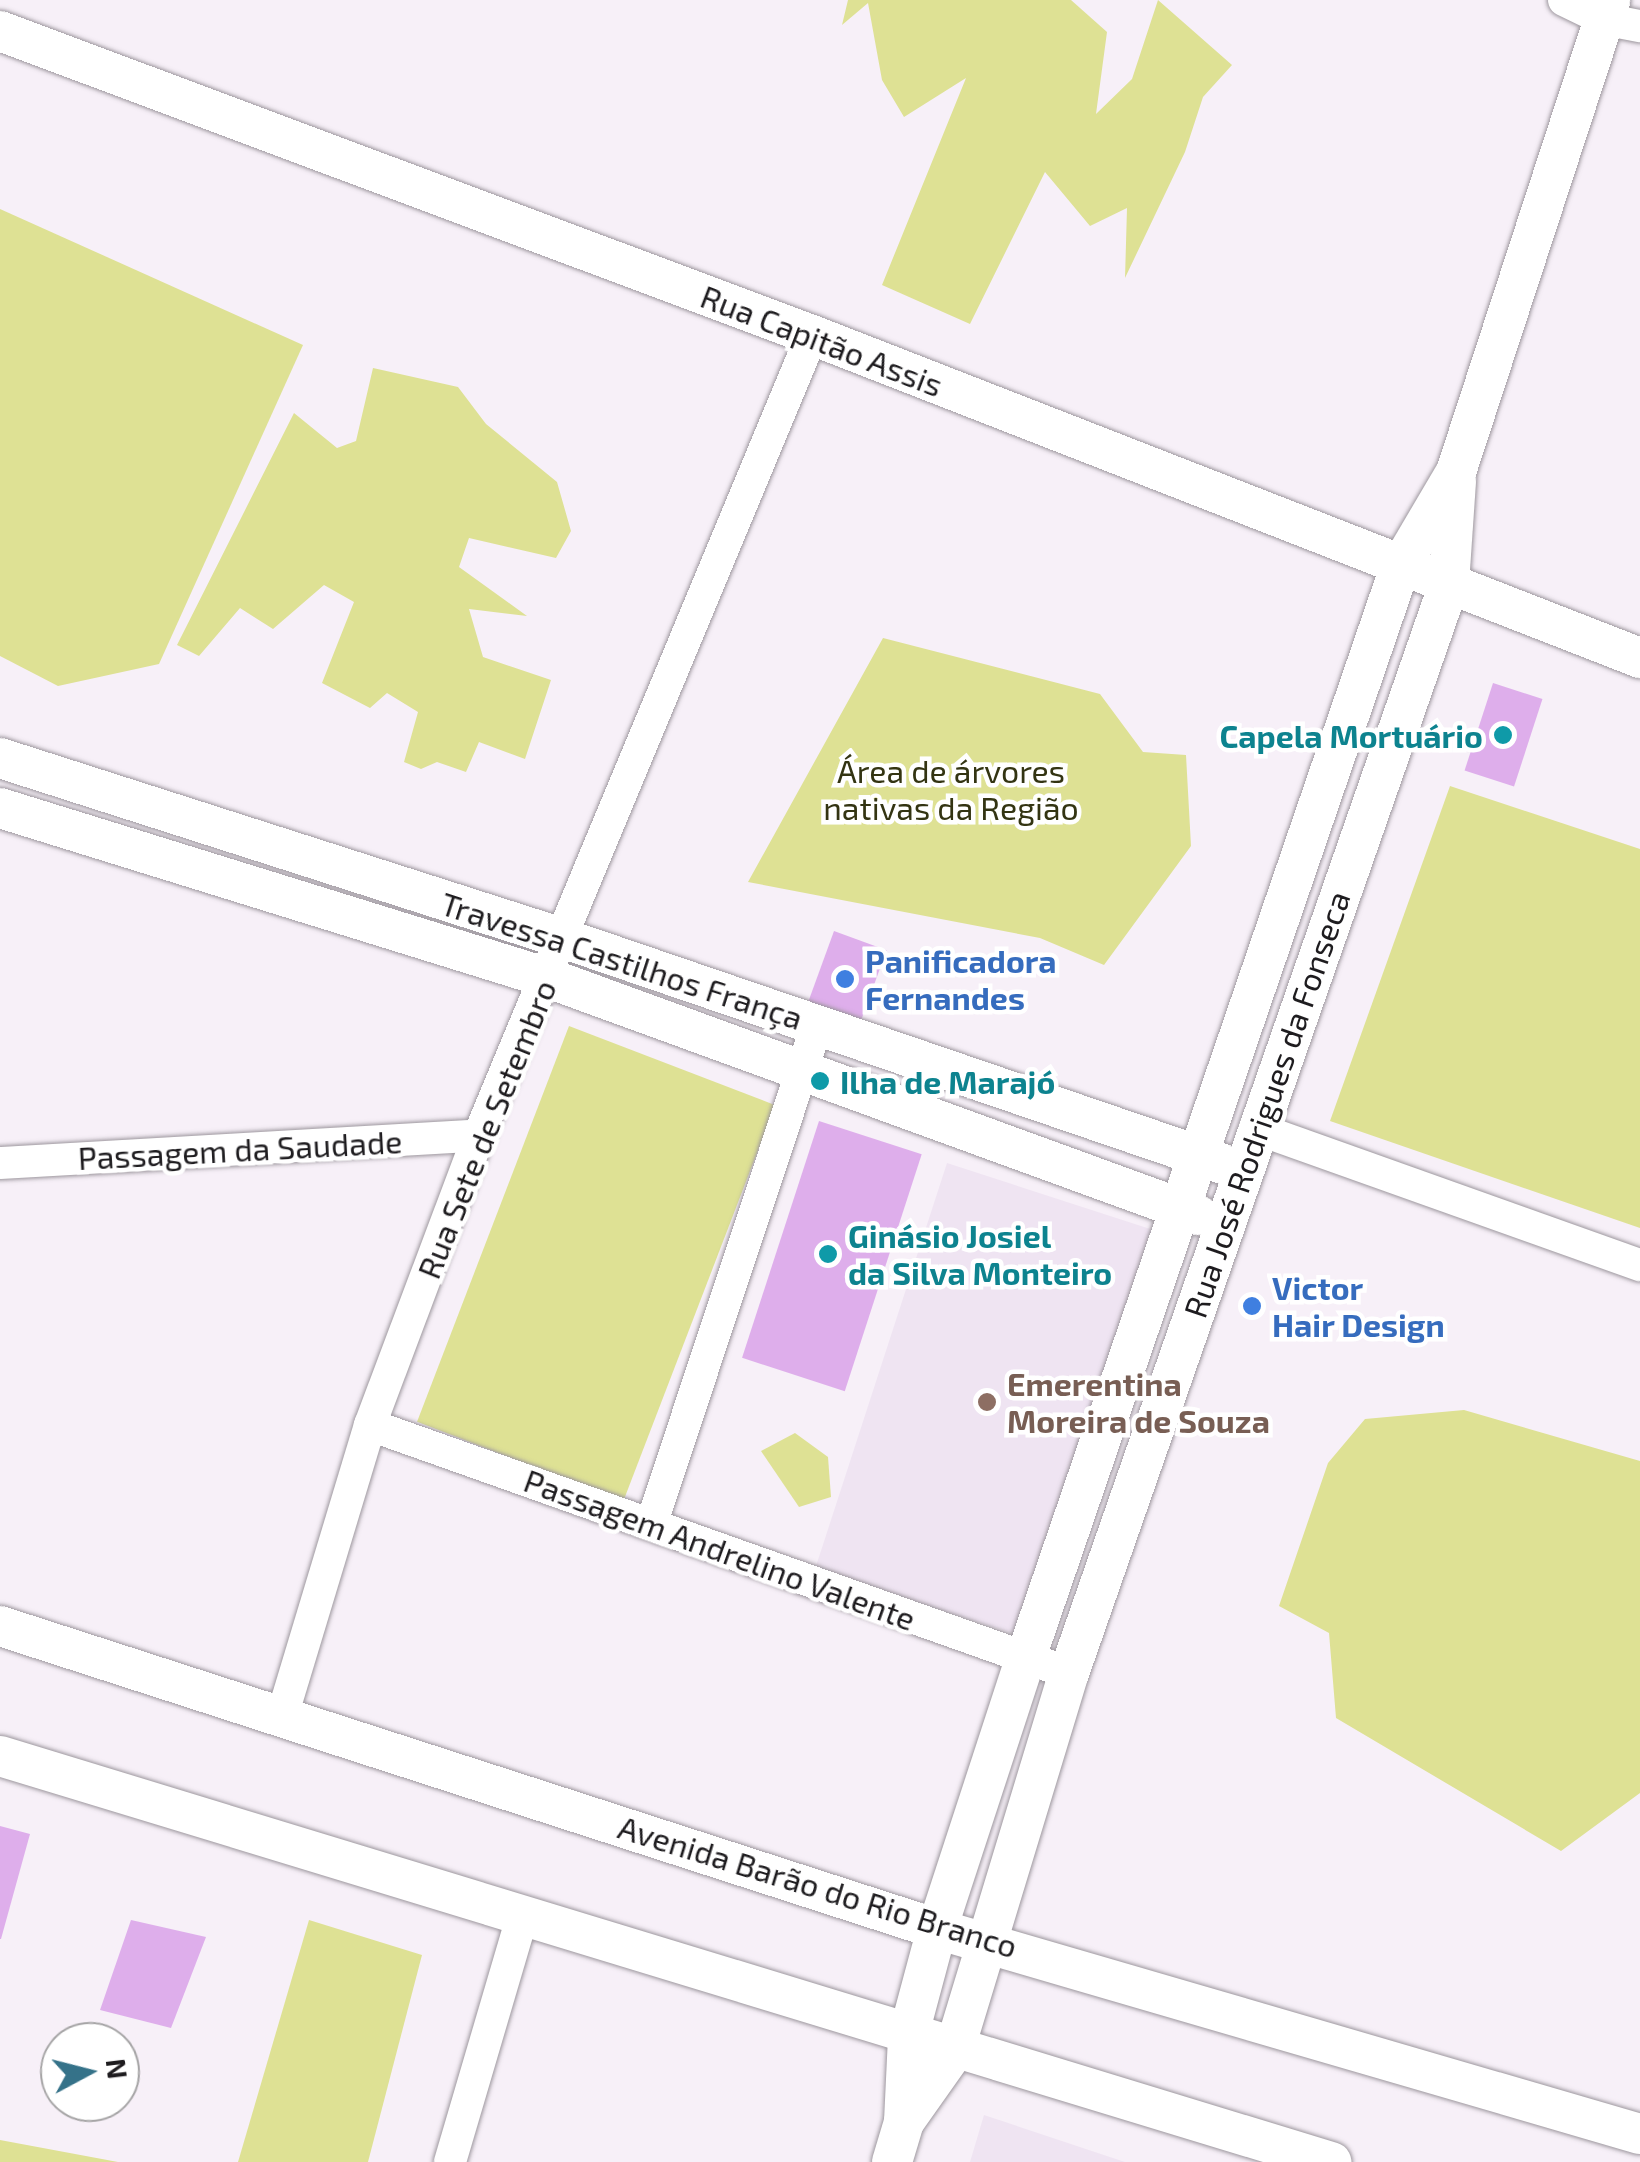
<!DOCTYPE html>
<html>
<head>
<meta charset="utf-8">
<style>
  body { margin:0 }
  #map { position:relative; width:1640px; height:2162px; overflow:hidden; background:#f7f0f8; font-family:"Exo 2",sans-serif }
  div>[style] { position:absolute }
  .built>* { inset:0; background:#efe4f2; transform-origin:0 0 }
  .green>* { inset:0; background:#dee194; transform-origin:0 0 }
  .building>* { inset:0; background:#deaeeb; transform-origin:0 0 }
  .roads { filter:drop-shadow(0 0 2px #9d979e) drop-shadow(0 0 2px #9d979e) }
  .minor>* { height:32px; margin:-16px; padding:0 16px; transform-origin:16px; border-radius:16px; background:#fff }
  .tertiary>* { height:40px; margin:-20px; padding:0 20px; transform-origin:20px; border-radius:20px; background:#fff }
  .dots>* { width:28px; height:28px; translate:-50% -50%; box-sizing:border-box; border:5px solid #fff; border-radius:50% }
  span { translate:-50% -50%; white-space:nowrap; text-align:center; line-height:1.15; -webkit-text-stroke:9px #fff; paint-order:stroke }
  .street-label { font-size:32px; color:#1e1c1f }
  .culture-label { font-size:32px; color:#0d838f; font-weight:700 }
  .right { translate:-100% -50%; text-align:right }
  .left { translate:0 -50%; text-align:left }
  .park-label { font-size:32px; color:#333412 }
  .shop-label { font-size:32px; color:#366cbe; font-weight:700 }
  .education-label { font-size:32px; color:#785e54; font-weight:700 }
  .north { position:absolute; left:40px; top:2022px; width:100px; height:100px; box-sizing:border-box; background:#fff; border:2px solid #a5a4a5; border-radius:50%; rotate:83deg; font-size:28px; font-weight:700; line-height:40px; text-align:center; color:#1e1c1f }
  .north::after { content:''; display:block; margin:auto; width:35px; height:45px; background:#357289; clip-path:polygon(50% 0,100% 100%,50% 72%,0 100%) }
</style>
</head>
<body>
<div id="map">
  <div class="built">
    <i style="left:947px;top:1163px;width:221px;height:427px;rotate:18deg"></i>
    <i style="clip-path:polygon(984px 2115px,1125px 2162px,970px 2162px)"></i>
  </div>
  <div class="green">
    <i style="clip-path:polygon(848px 0,1071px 0,1107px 32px,1096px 114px,1132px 79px,1158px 0,1232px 65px,1203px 97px,1185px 152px,1125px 278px,1127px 208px,1090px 226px,1045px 172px,970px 324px,882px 285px,966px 78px,904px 117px,882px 80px,868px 3px,842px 25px)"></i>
    <i style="clip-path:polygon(0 209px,303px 345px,159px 664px,58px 686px,0 656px)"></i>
    <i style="clip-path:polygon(373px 368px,458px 387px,486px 424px,557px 482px,571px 531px,556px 558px,469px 538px,459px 567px,527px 616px,469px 609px,483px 657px,551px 680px,525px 759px,479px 742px,466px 772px,437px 762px,421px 769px,404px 762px,418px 712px,387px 693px,370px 708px,322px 683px,354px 602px,324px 585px,273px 629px,240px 608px,199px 656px,177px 645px,294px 413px,337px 448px,356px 441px)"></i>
    <i style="clip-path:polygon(883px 638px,1100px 694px,1143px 752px,1186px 755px,1191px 846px,1104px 965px,1040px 938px,748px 882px)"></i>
    <i style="clip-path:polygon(1450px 786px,1640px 849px,1640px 1228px,1330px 1121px)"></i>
    <i style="left:569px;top:1026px;width:221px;height:424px;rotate:21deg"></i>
    <i style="clip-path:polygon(1464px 1410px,1640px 1461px,1640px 1793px,1561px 1851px,1336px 1718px,1329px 1633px,1279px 1606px,1328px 1463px,1365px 1419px)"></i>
    <i style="clip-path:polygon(795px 1433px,828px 1457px,831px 1497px,799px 1507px,761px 1451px)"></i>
    <i style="clip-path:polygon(309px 1920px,422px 1955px,368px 2162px,238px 2162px)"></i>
    <i style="clip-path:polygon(0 2140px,118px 2162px,0 2162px)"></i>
  </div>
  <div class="building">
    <i style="left:1493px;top:683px;width:52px;height:92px;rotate:18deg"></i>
    <i style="left:834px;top:931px;width:56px;height:83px;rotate:20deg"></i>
    <i style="left:819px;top:1121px;width:108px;height:249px;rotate:18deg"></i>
    <i style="clip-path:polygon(0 1826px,30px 1834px,1px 1939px,0 1939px)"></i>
    <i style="clip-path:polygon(131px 1920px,206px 1937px,171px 2028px,100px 2010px)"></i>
  </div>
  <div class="roads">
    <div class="minor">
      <i style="left:1564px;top:0;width:43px;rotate:26deg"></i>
      <i style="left:1603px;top:19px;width:38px;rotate:11deg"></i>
      <i style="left:1255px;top:1128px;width:409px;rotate:19.6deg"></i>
      <i style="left:0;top:1163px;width:480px;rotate:-3.3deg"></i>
      <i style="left:370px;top:1425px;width:742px;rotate:19.53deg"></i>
      <i style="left:652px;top:1522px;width:524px;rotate:-71.63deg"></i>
      <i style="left:283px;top:1713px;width:301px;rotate:-73.2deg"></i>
      <i style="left:370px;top:1425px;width:310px;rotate:-69.4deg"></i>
      <i style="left:479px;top:1135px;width:867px;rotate:-67.4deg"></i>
      <i style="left:450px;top:2162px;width:259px;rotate:-73.6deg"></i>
    </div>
    <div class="tertiary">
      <i style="left:0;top:31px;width:867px;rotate:20.53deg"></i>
      <i style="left:812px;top:335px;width:889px;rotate:21.31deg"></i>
      <i style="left:0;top:758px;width:593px;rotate:17.76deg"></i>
      <i style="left:565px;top:939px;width:695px;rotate:18.88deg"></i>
      <i style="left:0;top:808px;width:574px;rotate:17.23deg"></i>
      <i style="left:548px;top:978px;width:692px;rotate:20.03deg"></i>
      <i style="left:0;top:1626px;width:985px;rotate:17.92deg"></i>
      <i style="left:937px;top:1929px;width:732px;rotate:16.26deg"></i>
      <i style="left:0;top:1756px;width:1392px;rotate:16.96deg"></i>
      <i style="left:904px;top:2122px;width:87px;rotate:-54.8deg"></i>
      <i style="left:954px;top:2051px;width:395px;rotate:-73.1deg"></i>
      <i style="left:1069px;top:1673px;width:1153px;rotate:-70.76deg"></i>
      <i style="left:1449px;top:584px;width:103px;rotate:-86.1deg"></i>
      <i style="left:892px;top:2162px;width:42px;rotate:-73.3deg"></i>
      <i style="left:904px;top:2122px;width:85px;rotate:-87.3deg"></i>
      <i style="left:908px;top:2037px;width:112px;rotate:-75deg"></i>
      <i style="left:937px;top:1929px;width:283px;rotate:-71.9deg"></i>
      <i style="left:1025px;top:1660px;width:1156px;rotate:-71.06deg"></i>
      <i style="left:1400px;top:567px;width:110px;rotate:-59.5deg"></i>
      <i style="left:1456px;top:472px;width:496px;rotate:-71.9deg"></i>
    </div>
  </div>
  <div class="dots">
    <i style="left:1503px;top:735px;background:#0f9aa8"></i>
    <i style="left:845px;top:979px;background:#3f7fe0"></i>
    <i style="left:820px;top:1081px;background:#0f9aa8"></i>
    <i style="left:828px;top:1254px;background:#0f9aa8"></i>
    <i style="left:1252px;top:1306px;background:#3f7fe0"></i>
    <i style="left:987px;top:1402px;background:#8d6e63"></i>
  </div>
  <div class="street-label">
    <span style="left:822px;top:340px;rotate:21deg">Rua Capitão Assis</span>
    <span style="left:622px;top:960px;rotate:18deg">Travessa Castilhos França</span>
    <span style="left:1266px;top:1104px;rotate:-71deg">Rua José Rodrigues da Fonseca</span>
    <span style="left:486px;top:1129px;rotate:-68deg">Rua Sete de Setembro</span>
    <span style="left:240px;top:1149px;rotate:-3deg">Passagem da Saudade</span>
    <span style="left:720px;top:1549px;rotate:20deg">Passagem Andrelino Valente</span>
    <span style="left:818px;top:1886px;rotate:17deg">Avenida Barão do Rio Branco</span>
  </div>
  <div class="culture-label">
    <span class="right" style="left:1483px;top:735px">Capela Mortuário</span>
    <span class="left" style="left:840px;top:1081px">Ilha de Marajó</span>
    <span class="left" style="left:848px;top:1254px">Ginásio Josiel<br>da Silva Monteiro</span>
  </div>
  <div class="park-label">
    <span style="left:951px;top:789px">Área de árvores<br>nativas da Região</span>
  </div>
  <div class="shop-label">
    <span class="left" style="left:865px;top:979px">Panificadora<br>Fernandes</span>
    <span class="left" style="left:1272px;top:1306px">Victor<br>Hair Design</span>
  </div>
  <div class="education-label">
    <span class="left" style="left:1007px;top:1402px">Emerentina<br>Moreira de Souza</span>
  </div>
  <div class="north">N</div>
</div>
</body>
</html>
